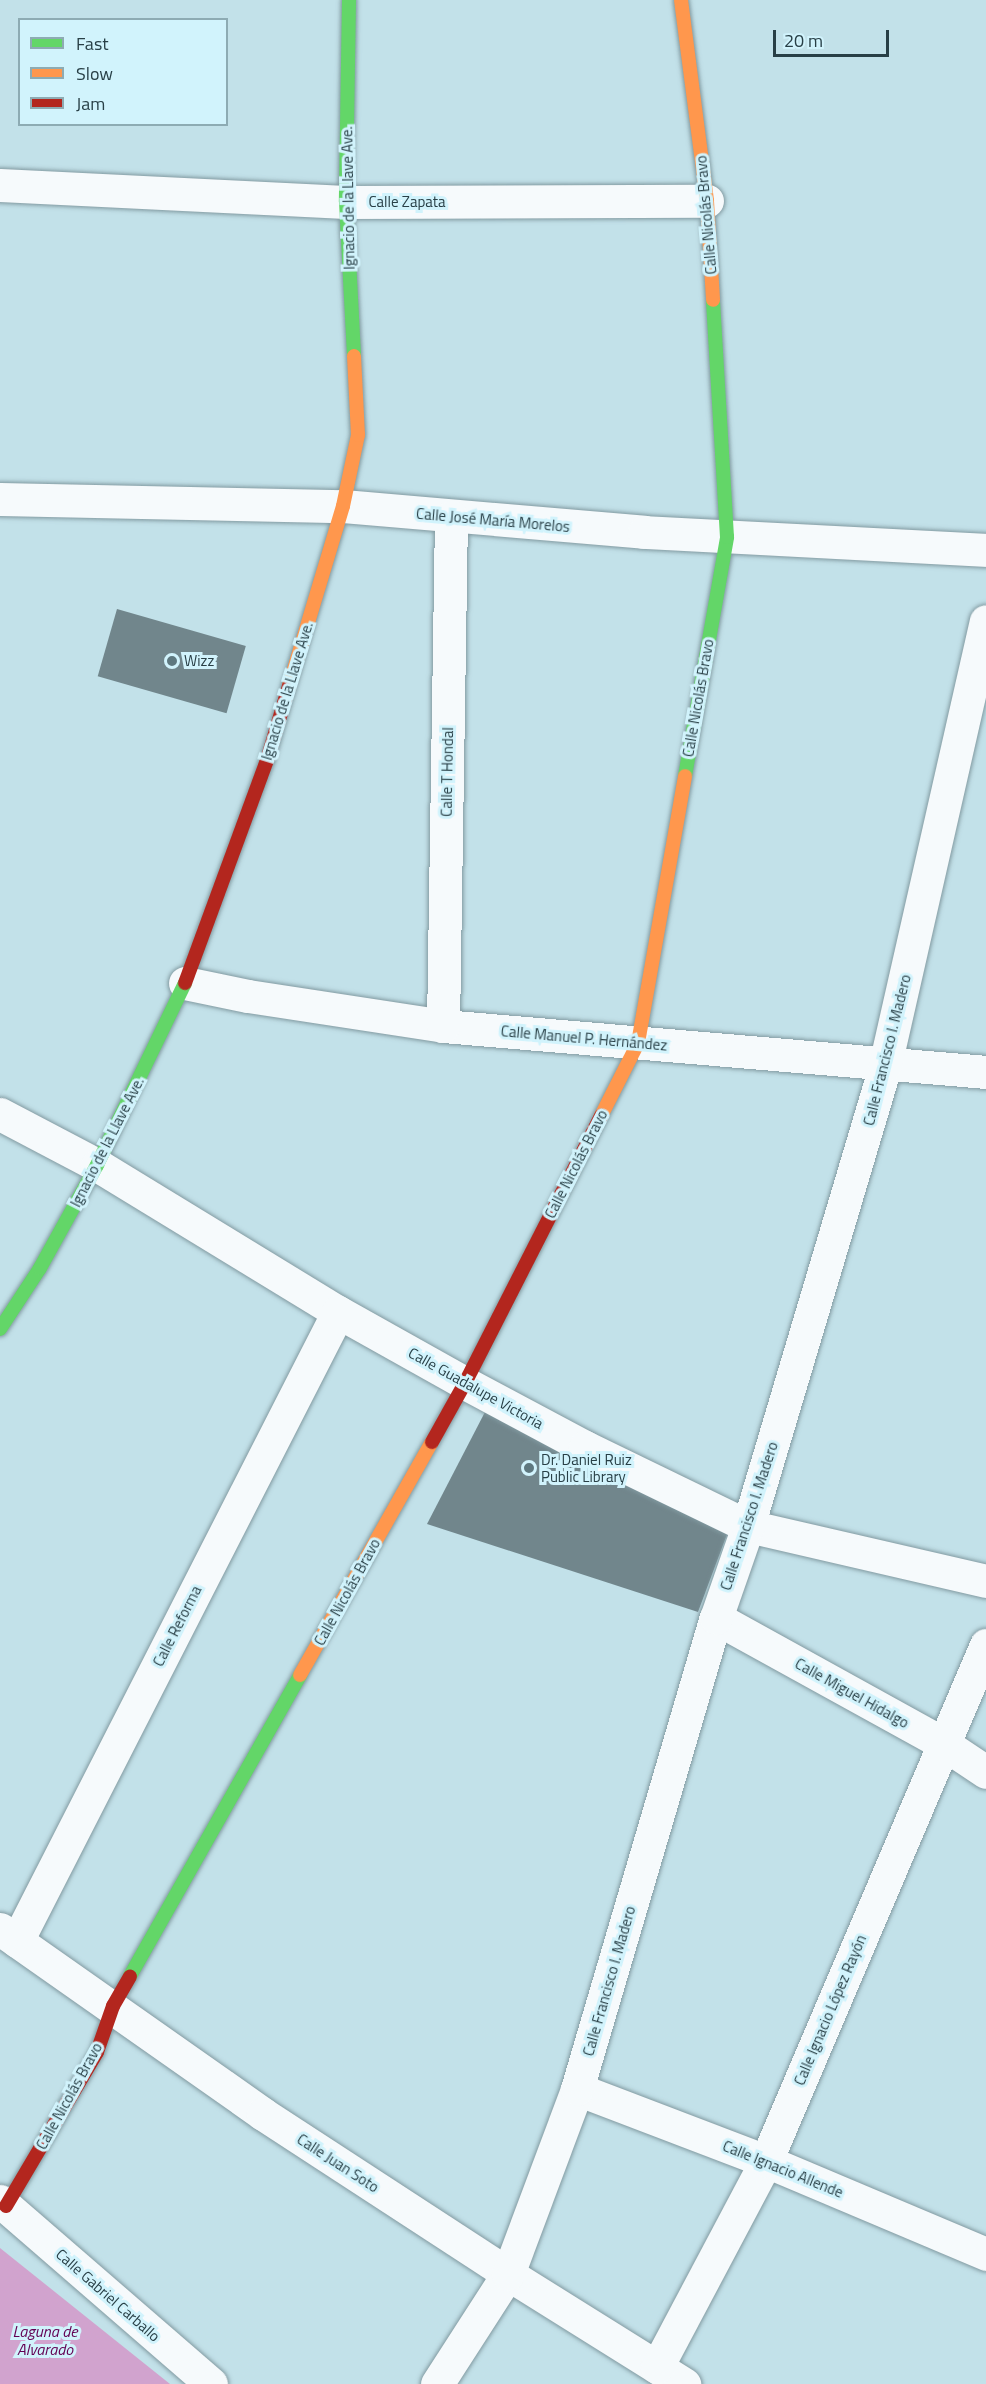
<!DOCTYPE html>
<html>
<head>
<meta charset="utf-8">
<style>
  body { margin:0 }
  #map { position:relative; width:986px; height:2384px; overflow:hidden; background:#c2e1e9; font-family:"Titillium Web",sans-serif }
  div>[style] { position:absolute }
  .water>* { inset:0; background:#d1a3ce }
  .building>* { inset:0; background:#71868c; transform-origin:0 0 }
  .roads { filter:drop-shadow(0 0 2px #829aa1) drop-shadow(0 0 2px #829aa1) }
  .street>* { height:33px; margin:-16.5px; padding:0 16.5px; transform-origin:16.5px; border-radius:16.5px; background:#f6fafc }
  .fast>* { height:14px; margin:-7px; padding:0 7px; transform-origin:7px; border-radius:7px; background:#63d668 }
  .slow>* { height:14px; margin:-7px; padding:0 7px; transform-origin:7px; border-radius:7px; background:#ff974d }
  .jam>* { height:14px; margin:-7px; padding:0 7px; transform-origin:7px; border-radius:7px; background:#b3261e }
  .dots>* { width:16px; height:16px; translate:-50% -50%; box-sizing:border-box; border:3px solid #d1f3fc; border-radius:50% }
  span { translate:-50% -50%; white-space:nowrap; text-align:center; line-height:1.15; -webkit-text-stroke:6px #d1f3fc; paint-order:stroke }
  .street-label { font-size:15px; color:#283f46 }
  .poi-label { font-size:15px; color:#283f46 }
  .left { translate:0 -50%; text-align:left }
  .water-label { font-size:16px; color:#630053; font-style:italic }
  .legend { position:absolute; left:18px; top:18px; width:210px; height:108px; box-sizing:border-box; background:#d1f3fc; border:2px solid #8dabb3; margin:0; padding:8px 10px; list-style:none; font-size:18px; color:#283f46 }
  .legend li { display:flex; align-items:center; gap:12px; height:30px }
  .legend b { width:30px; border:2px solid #8dabb3 }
  .scale { position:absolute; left:773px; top:30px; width:116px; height:27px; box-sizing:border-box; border:3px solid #283f46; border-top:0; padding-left:8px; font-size:18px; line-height:21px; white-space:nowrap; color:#283f46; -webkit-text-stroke:4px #d1f3fc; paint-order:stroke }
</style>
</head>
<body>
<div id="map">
  <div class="water">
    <i style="clip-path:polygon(0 2248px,170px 2384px,0 2384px)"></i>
  </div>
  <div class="building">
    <i style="left:117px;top:609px;width:134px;height:70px;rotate:16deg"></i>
    <i style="clip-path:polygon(485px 1412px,729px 1529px,698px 1612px,427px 1524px)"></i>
  </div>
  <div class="roads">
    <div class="street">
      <i style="left:0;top:185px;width:346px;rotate:2.8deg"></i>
      <i style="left:346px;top:202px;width:361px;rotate:-0.2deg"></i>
      <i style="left:0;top:499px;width:343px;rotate:1.2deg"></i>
      <i style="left:343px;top:506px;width:302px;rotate:4.9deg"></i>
      <i style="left:644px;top:532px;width:342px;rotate:3deg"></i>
      <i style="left:185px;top:983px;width:64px;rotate:11.7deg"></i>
      <i style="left:248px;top:996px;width:197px;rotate:8.7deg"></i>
      <i style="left:443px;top:1026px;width:545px;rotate:4.84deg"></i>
      <i style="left:443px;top:1026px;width:509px;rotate:-89.1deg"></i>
      <i style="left:0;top:1114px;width:110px;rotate:27.7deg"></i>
      <i style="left:97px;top:1165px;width:282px;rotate:31.4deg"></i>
      <i style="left:338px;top:1312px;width:145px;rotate:29.2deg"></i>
      <i style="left:465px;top:1383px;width:136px;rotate:28.1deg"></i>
      <i style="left:585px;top:1447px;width:181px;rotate:25.9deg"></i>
      <i style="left:748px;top:1526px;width:244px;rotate:13deg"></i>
      <i style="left:716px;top:1618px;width:260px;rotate:28.9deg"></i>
      <i style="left:944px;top:1744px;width:50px;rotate:33.7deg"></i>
      <i style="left:0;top:1929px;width:322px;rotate:35.1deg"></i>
      <i style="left:263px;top:2114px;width:293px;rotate:33.1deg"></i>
      <i style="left:508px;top:2274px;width:208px;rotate:32deg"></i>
      <i style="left:17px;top:1941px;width:706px;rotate:-62.96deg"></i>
      <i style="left:577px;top:2089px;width:202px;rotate:20.9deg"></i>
      <i style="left:766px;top:2161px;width:239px;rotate:22.9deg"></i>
      <i style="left:0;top:2201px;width:279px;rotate:40.9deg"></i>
      <i style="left:657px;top:2367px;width:233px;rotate:-62.1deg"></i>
      <i style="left:766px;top:2161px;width:561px;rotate:-66.91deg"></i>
      <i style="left:437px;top:2384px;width:131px;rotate:-57.2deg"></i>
      <i style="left:508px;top:2274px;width:197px;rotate:-69.5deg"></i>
      <i style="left:577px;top:2089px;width:491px;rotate:-73.6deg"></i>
      <i style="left:716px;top:1618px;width:97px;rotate:-70.8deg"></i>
      <i style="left:748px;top:1526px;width:481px;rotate:-73.4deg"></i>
      <i style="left:885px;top:1065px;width:455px;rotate:-77.2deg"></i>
    </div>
    <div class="fast">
      <i style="left:349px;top:0;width:202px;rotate:90.9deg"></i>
      <i style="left:346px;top:202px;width:154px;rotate:87deg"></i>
      <i style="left:685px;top:776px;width:243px;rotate:-80deg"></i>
      <i style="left:727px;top:537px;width:237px;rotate:-93.4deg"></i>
      <i style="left:0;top:1329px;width:73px;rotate:-56.7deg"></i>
      <i style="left:40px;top:1268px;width:118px;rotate:-61deg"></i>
      <i style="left:97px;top:1165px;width:202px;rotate:-64.2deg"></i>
      <i style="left:130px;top:1976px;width:346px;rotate:-60.5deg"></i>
    </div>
    <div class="slow">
      <i style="left:681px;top:0;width:203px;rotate:82.6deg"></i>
      <i style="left:707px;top:201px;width:99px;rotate:86.5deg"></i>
      <i style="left:289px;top:686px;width:188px;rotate:-73.3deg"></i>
      <i style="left:343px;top:506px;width:73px;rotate:-78.1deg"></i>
      <i style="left:358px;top:435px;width:79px;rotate:-92.9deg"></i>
      <i style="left:601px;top:1116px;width:82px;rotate:-63.1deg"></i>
      <i style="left:638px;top:1043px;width:271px;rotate:-80deg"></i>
      <i style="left:300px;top:1675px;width:268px;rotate:-60.5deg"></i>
    </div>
    <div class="jam">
      <i style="left:185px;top:983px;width:241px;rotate:-69.8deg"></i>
      <i style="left:268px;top:757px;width:74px;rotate:-73.5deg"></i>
      <i style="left:432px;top:1442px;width:68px;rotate:-60.8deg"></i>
      <i style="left:465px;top:1383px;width:300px;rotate:-63deg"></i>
      <i style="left:6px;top:2206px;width:179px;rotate:-59.4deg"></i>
      <i style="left:97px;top:2052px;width:49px;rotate:-70.8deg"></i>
      <i style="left:113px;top:2006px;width:34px;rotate:-60deg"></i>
    </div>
  </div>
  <div class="dots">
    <i style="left:172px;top:661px;background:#5e787f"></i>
    <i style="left:529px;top:1468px;background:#5e787f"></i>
  </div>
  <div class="street-label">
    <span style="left:348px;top:198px;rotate:-91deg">Ignacio de la Llave Ave.</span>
    <span style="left:407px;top:202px">Calle Zapata</span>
    <span style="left:706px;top:215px;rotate:-95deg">Calle Nicolás Bravo</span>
    <span style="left:493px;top:520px;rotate:5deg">Calle José María Morelos</span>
    <span style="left:287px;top:691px;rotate:-73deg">Ignacio de la Llave Ave.</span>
    <span style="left:698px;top:698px;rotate:-80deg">Calle Nicolás Bravo</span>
    <span style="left:447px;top:772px;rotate:-89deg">Calle T Hondal</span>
    <span style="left:584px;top:1038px;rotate:5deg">Calle Manuel P. Hernández</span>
    <span style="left:887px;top:1050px;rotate:-76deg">Calle Francisco I. Madero</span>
    <span style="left:107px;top:1142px;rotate:-63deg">Ignacio de la Llave Ave.</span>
    <span style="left:576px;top:1164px;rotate:-63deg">Calle Nicolás Bravo</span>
    <span style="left:476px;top:1388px;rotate:29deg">Calle Guadalupe Victoria</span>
    <span style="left:749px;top:1516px;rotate:-72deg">Calle Francisco I. Madero</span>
    <span style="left:347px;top:1592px;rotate:-61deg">Calle Nicolás Bravo</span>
    <span style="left:177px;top:1626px;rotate:-63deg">Calle Reforma</span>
    <span style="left:852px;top:1693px;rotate:29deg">Calle Miguel Hidalgo</span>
    <span style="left:609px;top:1981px;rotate:-74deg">Calle Francisco I. Madero</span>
    <span style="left:830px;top:2010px;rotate:-67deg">Calle Ignacio López Rayón</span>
    <span style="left:69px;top:2096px;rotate:-61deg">Calle Nicolás Bravo</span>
    <span style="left:338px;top:2163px;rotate:33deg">Calle Juan Soto</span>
    <span style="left:783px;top:2169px;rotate:22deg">Calle Ignacio Allende</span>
    <span style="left:108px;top:2295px;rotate:41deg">Calle Gabriel Carballo</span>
  </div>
  <div class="poi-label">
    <span class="left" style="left:184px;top:661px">Wizz</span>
    <span class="left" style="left:541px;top:1468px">Dr. Daniel Ruiz<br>Public Library</span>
  </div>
  <div class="water-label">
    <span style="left:45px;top:2340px">Laguna de<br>Alvarado</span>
  </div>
  <ul class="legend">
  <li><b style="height:8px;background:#63d668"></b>Fast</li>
  <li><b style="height:8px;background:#ff974d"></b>Slow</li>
  <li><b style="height:8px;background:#b3261e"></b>Jam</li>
  </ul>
  <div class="scale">20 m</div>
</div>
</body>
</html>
